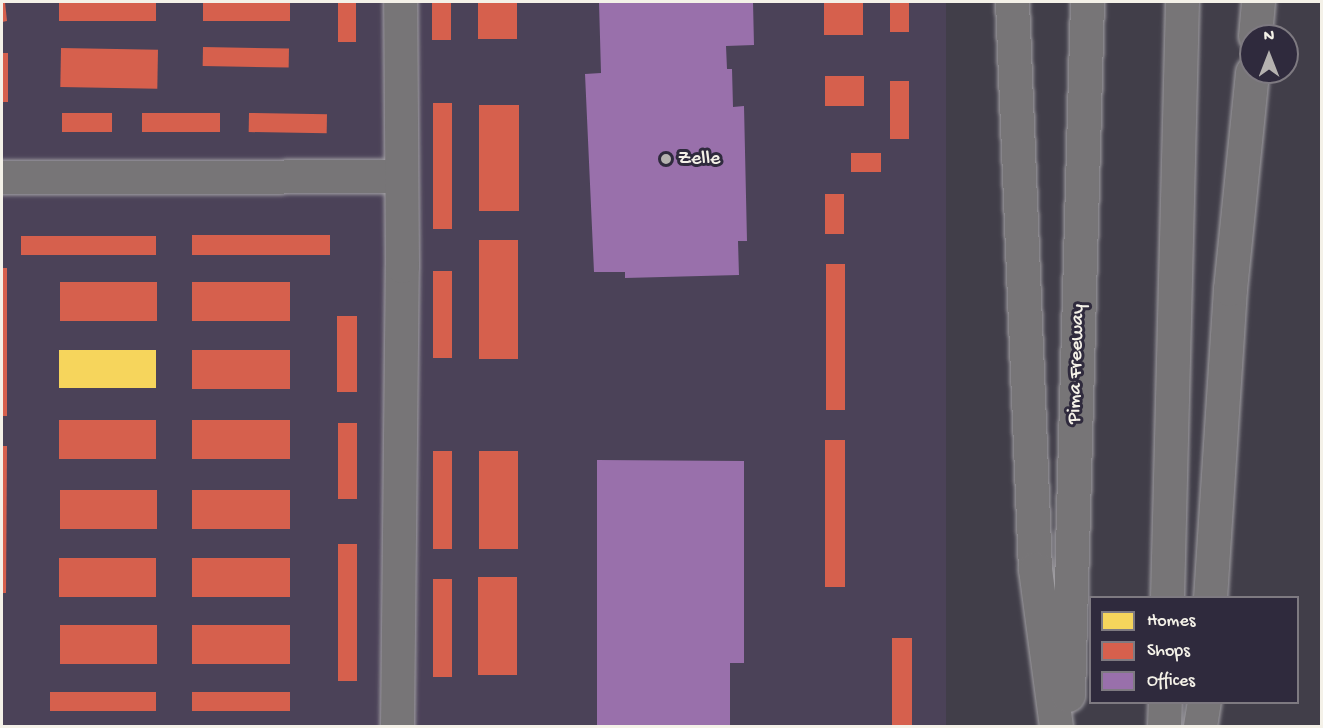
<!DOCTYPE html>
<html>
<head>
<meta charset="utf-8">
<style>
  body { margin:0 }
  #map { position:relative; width:1323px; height:728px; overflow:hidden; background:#413e49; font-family:"Gochi Hand",sans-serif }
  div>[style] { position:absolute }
  .built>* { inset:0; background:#4b4258; transform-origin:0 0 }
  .homes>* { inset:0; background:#f6d55c; transform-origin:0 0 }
  .shops>* { inset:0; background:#d6604d; transform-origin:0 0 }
  .offices>* { inset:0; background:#9970ab }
  .roads { filter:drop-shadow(0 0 2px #a19fa3) drop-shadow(0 0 2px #a19fa3) }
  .minor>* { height:33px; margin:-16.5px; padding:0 16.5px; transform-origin:16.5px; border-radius:16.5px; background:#777577 }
  .highway>* { height:33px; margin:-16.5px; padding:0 16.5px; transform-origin:16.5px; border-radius:16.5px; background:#777577 }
  .dots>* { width:16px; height:16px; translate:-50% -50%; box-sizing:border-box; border:3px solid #2f2a3d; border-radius:50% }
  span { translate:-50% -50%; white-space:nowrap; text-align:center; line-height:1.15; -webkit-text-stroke:6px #2f2a3d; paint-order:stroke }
  .poi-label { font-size:20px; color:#f4f1e8 }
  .left { translate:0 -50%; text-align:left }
  .street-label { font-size:20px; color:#f4f1e8 }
  .frame { position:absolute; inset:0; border:3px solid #f4f1e8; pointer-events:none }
  .legend { position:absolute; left:1089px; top:596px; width:210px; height:108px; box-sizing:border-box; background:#2f2a3d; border:2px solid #7e7a81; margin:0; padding:8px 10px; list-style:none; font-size:18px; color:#f4f1e8 }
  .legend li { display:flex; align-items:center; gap:12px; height:30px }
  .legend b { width:30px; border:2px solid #7e7a81 }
  .north { position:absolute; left:1239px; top:24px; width:60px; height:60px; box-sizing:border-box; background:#2f2a3d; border:2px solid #7e7a81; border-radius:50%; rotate:0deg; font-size:16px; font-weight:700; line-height:24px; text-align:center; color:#f4f1e8 }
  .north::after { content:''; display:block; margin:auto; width:21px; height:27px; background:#b5b2b0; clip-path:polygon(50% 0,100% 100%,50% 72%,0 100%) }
</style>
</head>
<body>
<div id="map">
  <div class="built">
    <i style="left:2px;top:2px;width:944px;height:724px"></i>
  </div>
  <div class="homes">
    <i style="left:59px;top:350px;width:97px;height:38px"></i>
  </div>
  <div class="shops">
    <i style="clip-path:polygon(2px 2px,5px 2px,7px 21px,2px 22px)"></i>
    <i style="left:59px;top:2px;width:97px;height:19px"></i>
    <i style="left:203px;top:2px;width:87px;height:19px"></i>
    <i style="left:338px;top:2px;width:18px;height:40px"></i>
    <i style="left:432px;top:2px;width:19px;height:38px"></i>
    <i style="left:478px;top:2px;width:39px;height:37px"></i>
    <i style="left:824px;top:2px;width:39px;height:33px"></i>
    <i style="left:890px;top:2px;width:19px;height:30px"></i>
    <i style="left:203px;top:47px;width:86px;height:19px;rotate:1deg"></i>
    <i style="left:61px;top:48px;width:97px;height:39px;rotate:1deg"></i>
    <i style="left:2px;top:53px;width:6px;height:49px"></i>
    <i style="left:825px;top:76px;width:39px;height:30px"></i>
    <i style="left:890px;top:81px;width:19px;height:58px"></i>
    <i style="left:433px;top:103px;width:19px;height:126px"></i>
    <i style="left:479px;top:105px;width:40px;height:106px"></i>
    <i style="left:62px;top:113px;width:50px;height:19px"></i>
    <i style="left:142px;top:113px;width:78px;height:19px"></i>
    <i style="left:249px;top:113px;width:78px;height:19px;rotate:1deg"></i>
    <i style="left:851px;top:153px;width:30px;height:19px"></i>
    <i style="left:825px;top:194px;width:19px;height:40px"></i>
    <i style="left:192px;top:235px;width:138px;height:20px"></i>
    <i style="left:21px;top:236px;width:135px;height:19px"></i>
    <i style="left:479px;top:240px;width:39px;height:119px"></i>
    <i style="left:826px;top:264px;width:19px;height:146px"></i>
    <i style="left:2px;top:268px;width:5px;height:148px"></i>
    <i style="left:433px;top:271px;width:19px;height:87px"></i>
    <i style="left:60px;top:282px;width:97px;height:39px"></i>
    <i style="left:192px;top:282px;width:98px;height:39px"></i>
    <i style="left:337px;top:316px;width:20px;height:76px"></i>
    <i style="left:192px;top:350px;width:98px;height:39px"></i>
    <i style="left:59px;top:420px;width:97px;height:39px"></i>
    <i style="left:192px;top:420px;width:98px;height:39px"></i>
    <i style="left:338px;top:423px;width:19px;height:76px"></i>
    <i style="left:825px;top:440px;width:20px;height:147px"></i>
    <i style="clip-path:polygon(2px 446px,7px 446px,6px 593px,2px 593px)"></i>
    <i style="left:433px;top:451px;width:19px;height:98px"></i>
    <i style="left:479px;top:451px;width:39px;height:98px"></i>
    <i style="left:60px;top:490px;width:97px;height:39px"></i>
    <i style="left:192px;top:490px;width:98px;height:39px"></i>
    <i style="left:338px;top:544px;width:19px;height:137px"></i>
    <i style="left:59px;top:558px;width:97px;height:39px"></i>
    <i style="left:192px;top:558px;width:98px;height:39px"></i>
    <i style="left:478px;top:577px;width:39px;height:98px"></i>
    <i style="left:433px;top:579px;width:19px;height:98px"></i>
    <i style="left:60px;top:625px;width:97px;height:39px"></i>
    <i style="left:192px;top:625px;width:98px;height:39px"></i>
    <i style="left:892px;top:638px;width:20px;height:88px"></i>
    <i style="left:50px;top:692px;width:106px;height:19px"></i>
    <i style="left:192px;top:692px;width:98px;height:19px"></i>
  </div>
  <div class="offices">
    <i style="clip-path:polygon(599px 2px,753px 2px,754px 45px,726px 46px,727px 69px,732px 69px,733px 107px,744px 106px,747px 241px,738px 241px,739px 275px,625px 278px,625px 272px,594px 272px,585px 74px,601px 73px)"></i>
    <i style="clip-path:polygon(597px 460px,744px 461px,744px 663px,730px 663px,730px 726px,597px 726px)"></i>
  </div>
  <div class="roads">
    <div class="minor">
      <i style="left:2px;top:177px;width:399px;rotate:-0.1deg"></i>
      <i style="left:397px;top:726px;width:460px;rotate:-89.4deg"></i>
      <i style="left:402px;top:266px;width:264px;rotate:-90.4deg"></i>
    </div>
    <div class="highway">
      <i style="left:1012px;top:2px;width:567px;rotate:87.68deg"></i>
      <i style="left:1035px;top:569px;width:158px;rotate:82.4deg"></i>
      <i style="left:1255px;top:36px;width:34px;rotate:-85deg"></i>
      <i style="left:1167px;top:598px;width:596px;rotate:-88.56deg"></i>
      <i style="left:1210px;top:598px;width:310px;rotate:-86.3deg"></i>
      <i style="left:1230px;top:289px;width:218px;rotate:-84.2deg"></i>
      <i style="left:1068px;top:695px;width:693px;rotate:-88.43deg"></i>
      <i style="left:1164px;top:726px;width:24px;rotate:-88deg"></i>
      <i style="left:1200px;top:726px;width:24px;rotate:-81deg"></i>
    </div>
  </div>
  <div class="dots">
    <i style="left:666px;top:159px;background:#b5b2b0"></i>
  </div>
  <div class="poi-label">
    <span class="left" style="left:678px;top:159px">Zelle</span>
  </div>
  <div class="street-label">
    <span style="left:1077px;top:364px;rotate:-88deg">Pima Freeway</span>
  </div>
  <div class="frame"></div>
  <ul class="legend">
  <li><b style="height:16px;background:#f6d55c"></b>Homes</li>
  <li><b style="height:16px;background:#d6604d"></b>Shops</li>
  <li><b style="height:16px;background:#9970ab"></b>Offices</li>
  </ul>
  <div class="north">N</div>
</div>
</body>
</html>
